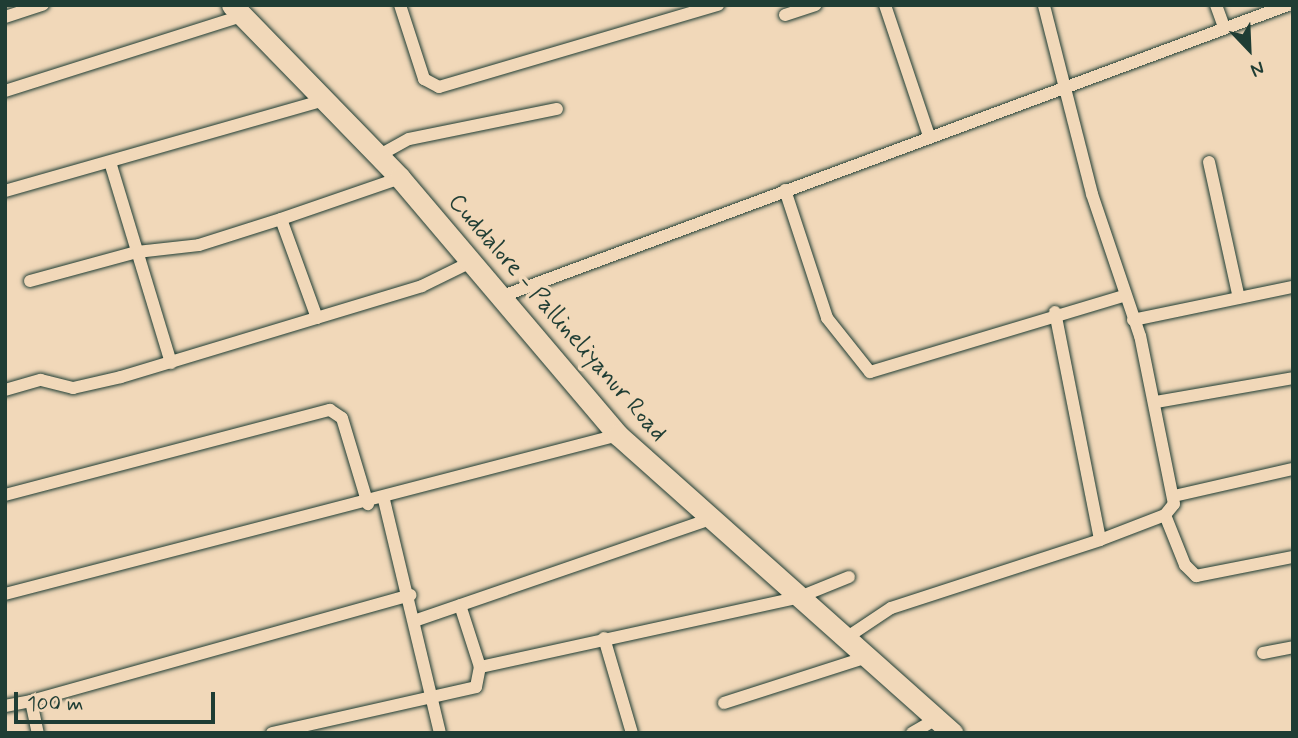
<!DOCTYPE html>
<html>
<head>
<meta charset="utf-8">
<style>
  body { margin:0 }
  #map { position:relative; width:1298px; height:738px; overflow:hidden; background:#f1d8b9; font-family:Mynerve,sans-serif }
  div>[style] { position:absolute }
  .roads { filter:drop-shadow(0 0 2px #1f3d34) drop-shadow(0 0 2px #1f3d34) }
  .minor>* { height:12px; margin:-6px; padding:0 6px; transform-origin:6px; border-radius:6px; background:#f1d8b9 }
  .primary>* { height:21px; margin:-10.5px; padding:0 10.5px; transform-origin:10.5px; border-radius:10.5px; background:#f1d8b9 }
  span { translate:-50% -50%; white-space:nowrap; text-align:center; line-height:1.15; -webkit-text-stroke:7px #f1d8b9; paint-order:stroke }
  .street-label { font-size:24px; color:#1f3d34 }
  .frame { position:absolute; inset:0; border:7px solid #1f3d34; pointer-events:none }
  .north { position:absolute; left:1214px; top:14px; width:70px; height:70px; -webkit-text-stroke:5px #f1d8b9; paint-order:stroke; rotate:157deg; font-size:19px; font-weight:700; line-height:28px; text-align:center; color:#1f3d34 }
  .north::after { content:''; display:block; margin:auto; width:24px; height:32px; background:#1f3d34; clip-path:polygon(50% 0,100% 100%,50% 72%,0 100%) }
  .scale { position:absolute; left:14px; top:692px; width:201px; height:32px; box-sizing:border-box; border:4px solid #1f3d34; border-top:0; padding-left:9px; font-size:21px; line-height:24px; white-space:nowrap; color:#1f3d34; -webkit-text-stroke:5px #f1d8b9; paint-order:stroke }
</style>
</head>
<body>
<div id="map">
  <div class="roads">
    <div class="minor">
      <i style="left:400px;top:5px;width:78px;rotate:72deg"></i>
      <i style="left:424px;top:79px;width:17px;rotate:28deg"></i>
      <i style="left:439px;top:87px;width:291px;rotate:-16.4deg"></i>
      <i style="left:885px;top:5px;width:138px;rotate:71.4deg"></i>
      <i style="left:1216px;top:5px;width:23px;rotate:70deg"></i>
      <i style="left:785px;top:15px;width:32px;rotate:-18deg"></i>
      <i style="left:5px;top:17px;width:40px;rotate:-18deg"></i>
      <i style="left:5px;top:91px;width:249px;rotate:-17.6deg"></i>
      <i style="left:378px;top:156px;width:35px;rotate:-29deg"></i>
      <i style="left:409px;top:139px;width:151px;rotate:-11.5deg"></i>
      <i style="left:110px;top:162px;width:210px;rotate:73.1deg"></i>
      <i style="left:1209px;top:162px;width:139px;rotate:77.6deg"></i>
      <i style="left:785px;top:190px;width:135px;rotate:71.8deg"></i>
      <i style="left:827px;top:318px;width:69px;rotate:51.5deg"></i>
      <i style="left:870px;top:372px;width:265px;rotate:-16.7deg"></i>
      <i style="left:5px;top:191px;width:328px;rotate:-15.9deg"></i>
      <i style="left:30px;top:281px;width:111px;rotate:-15.2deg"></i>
      <i style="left:137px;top:252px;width:62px;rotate:-6.4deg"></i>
      <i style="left:199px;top:245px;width:86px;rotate:-17.6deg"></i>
      <i style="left:500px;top:297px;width:840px;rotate:-20.33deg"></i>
      <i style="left:1055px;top:312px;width:232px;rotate:78.8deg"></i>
      <i style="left:317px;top:318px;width:105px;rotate:-110deg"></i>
      <i style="left:281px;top:219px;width:126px;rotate:-19deg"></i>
      <i style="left:1133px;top:320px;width:163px;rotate:-11.7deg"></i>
      <i style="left:5px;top:390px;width:37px;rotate:-16deg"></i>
      <i style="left:41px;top:380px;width:33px;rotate:14deg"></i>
      <i style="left:73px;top:388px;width:49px;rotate:-12.9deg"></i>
      <i style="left:121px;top:377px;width:314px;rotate:-16.8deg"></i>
      <i style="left:422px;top:286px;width:55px;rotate:-26.1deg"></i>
      <i style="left:1156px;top:402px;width:139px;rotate:-9.9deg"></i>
      <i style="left:5px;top:495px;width:336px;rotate:-14.7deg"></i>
      <i style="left:330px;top:410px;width:14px;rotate:34deg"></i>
      <i style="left:342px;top:418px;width:90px;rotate:73.2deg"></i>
      <i style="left:1174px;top:496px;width:122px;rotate:-12.8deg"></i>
      <i style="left:384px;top:500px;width:240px;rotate:76.5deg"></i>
      <i style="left:1165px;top:515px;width:54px;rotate:68.2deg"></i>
      <i style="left:1185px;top:565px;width:16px;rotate:45deg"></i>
      <i style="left:1196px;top:576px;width:99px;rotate:-11.1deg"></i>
      <i style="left:5px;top:594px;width:633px;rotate:-14.54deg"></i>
      <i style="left:417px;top:620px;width:311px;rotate:-19deg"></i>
      <i style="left:604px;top:638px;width:99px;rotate:73.6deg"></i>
      <i style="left:846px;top:638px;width:54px;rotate:-33.7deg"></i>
      <i style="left:891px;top:608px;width:220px;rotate:-18deg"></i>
      <i style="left:1100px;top:540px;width:70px;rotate:-21deg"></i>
      <i style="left:1165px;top:515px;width:14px;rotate:-51deg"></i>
      <i style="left:1174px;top:504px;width:171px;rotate:-101.4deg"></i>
      <i style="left:1140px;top:336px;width:150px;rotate:-108.7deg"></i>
      <i style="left:1092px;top:194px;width:195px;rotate:-104.3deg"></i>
      <i style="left:1263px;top:653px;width:31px;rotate:-11deg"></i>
      <i style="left:480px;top:667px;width:324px;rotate:-12.3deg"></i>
      <i style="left:797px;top:598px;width:56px;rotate:-22deg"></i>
      <i style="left:31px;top:701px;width:394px;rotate:-15.6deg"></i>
      <i style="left:724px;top:703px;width:150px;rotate:-17.8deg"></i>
      <i style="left:5px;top:706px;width:26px;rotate:-11deg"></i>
      <i style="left:31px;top:701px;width:33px;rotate:78deg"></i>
      <i style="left:272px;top:733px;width:209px;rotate:-12.7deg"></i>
      <i style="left:476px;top:687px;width:20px;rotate:-79deg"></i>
      <i style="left:480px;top:667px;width:65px;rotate:-107.9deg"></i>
      <i style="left:912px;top:733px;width:28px;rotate:-30deg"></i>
    </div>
    <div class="primary">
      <i style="left:232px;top:5px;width:241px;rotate:45.8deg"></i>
      <i style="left:400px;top:178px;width:337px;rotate:49.7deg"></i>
      <i style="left:618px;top:435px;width:448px;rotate:41.7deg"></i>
    </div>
  </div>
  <div class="street-label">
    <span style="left:557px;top:318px;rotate:49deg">Cuddalore - Pallineliyanur Road</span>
  </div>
  <div class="frame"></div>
  <div class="north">N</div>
  <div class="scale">100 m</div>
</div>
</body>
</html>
